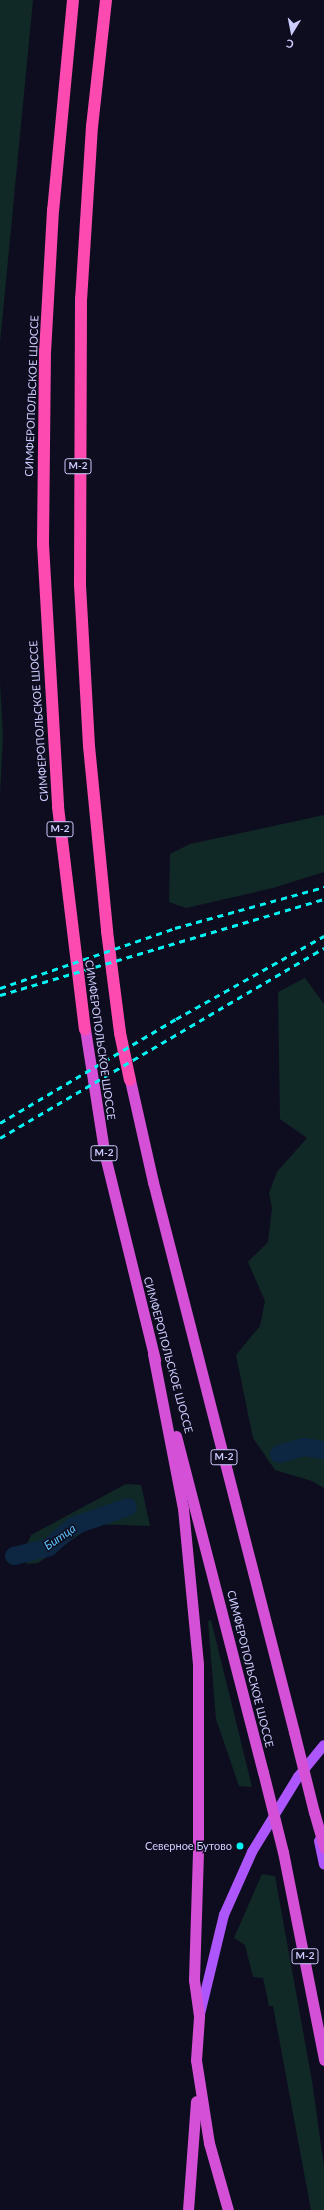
<!DOCTYPE html>
<html>
<head>
<meta charset="utf-8">
<style>
  body { margin:0 }
  #map { position:relative; width:324px; height:2210px; overflow:hidden; background:#0e0d1f; font-family:Lato,sans-serif }
  div>[style] { position:absolute }
  .green>* { inset:0; background:#102926 }
  .river>* { height:18px; margin:-9px; padding:0 9px; transform-origin:9px; border-radius:9px; background:#0d2743 }
  .primary>* { height:10px; margin:-5px; padding:0 5px; transform-origin:5px; border-radius:5px; background:#ad56fc }
  .trunk>* { height:11px; margin:-5.5px; padding:0 5.5px; transform-origin:5.5px; border-radius:5.5px; background:#d450d6 }
  .motorway>* { height:12px; margin:-6px; padding:0 6px; transform-origin:6px; border-radius:6px; background:#fc4ab1 }
  .rail>* { height:3px; margin-top:-1.5px; transform-origin:0; background:repeating-linear-gradient(90deg,#05f2f2 0 6px,transparent 0 11px) }
  .trunk-bridge>* { height:11px; margin:-5.5px; padding:0 5.5px; transform-origin:5.5px; border-radius:5.5px; background:#d450d6 }
  .dots>* { width:11px; height:11px; translate:-50% -50%; box-sizing:border-box; border:2px solid #0e0d1f; border-radius:50% }
  span { translate:-50% -50%; white-space:nowrap; text-align:center; line-height:1.15; -webkit-text-stroke:3px #0e0d1f; paint-order:stroke }
  .shield-label span { padding:1px 3px; background:#0e0d1f; border:1px solid; border-radius:3px; -webkit-text-stroke-width:0 }
  .shield-label { font-size:10px; color:#cdccfe; font-weight:700 }
  .street-label { font-size:11px; color:#cdccfe }
  .poi-label { font-size:11px; color:#cdccfe }
  .right { translate:-100% -50%; text-align:right }
  .water-label { font-size:12px; color:#5cc2fc; font-style:italic }
  .north { position:absolute; left:272px; top:12px; width:40px; height:40px; -webkit-text-stroke:3px #0e0d1f; paint-order:stroke; rotate:190deg; font-size:11px; font-weight:700; line-height:16px; text-align:center; color:#cdccfe }
  .north::after { content:''; display:block; margin:auto; width:14px; height:18px; background:#cdccfe; clip-path:polygon(50% 0,100% 100%,50% 72%,0 100%) }
</style>
</head>
<body>
<div id="map">
  <div class="green">
    <i style="clip-path:polygon(0 0,33px 0,0 343px)"></i>
    <i style="clip-path:polygon(0 682px,3px 736px,0 795px)"></i>
    <i style="clip-path:polygon(324px 815px,324px 872px,273px 888px,186px 908px,169px 902px,170px 854px,190px 844px)"></i>
    <i style="clip-path:polygon(305px 978px,324px 1004px,324px 1488px,312px 1481px,275px 1470px,253px 1438px,236px 1355px,260px 1326px,265px 1301px,248px 1262px,268px 1242px,272px 1208px,269px 1193px,277px 1172px,307px 1138px,280px 1119px,278px 992px)"></i>
    <i style="clip-path:polygon(126px 1484px,141px 1485px,150px 1526px,95px 1524px,38px 1563px,28px 1564px,12px 1550px,27px 1544px,31px 1535px)"></i>
    <i style="clip-path:polygon(211px 1620px,252px 1787px,239px 1786px,216px 1719px,208px 1621px)"></i>
    <i style="clip-path:polygon(262px 1874px,275px 1876px,312px 2081px,324px 2167px,324px 2210px,311px 2210px,273px 2006px,269px 2006px,263px 1978px,253px 1977px,245px 1945px,234px 1938px)"></i>
  </div>
  <div class="river">
    <i style="left:279px;top:1454px;width:26px;rotate:-16deg"></i>
    <i style="left:304px;top:1447px;width:20px;rotate:9deg"></i>
    <i style="left:14px;top:1556px;width:36px;rotate:-14deg"></i>
    <i style="left:49px;top:1547px;width:32px;rotate:-41deg"></i>
    <i style="left:73px;top:1526px;width:58px;rotate:-19.1deg"></i>
  </div>
  <div class="primary">
    <i style="left:319px;top:1841px;width:24px;rotate:78deg"></i>
    <i style="left:200px;top:2014px;width:102px;rotate:-76.4deg"></i>
    <i style="left:224px;top:1915px;width:69px;rotate:-66deg"></i>
    <i style="left:252px;top:1852px;width:88px;rotate:-58.5deg"></i>
    <i style="left:298px;top:1777px;width:41px;rotate:-50.9deg"></i>
  </div>
  <div class="trunk">
    <i style="left:85px;top:1029px;width:129px;rotate:81.1deg"></i>
    <i style="left:105px;top:1156px;width:210px;rotate:76.2deg"></i>
    <i style="left:130px;top:1080px;width:105px;rotate:77.3deg"></i>
    <i style="left:153px;top:1182px;width:568px;rotate:75.62deg"></i>
    <i style="left:153px;top:1354px;width:157px;rotate:79deg"></i>
    <i style="left:183px;top:1508px;width:157px;rotate:84.5deg"></i>
    <i style="left:198px;top:1664px;width:188px;rotate:90deg"></i>
    <i style="left:198px;top:1852px;width:128px;rotate:91.8deg"></i>
    <i style="left:194px;top:1980px;width:37px;rotate:82deg"></i>
    <i style="left:199px;top:2017px;width:43px;rotate:94deg"></i>
    <i style="left:196px;top:2060px;width:84px;rotate:81.1deg"></i>
    <i style="left:209px;top:2143px;width:70px;rotate:74.2deg"></i>
    <i style="left:176px;top:1436px;width:347px;rotate:75.5deg"></i>
    <i style="left:314px;top:1812px;width:37px;rotate:74deg"></i>
    <i style="left:283px;top:1852px;width:212px;rotate:78.8deg"></i>
    <i style="left:188px;top:2210px;width:109px;rotate:-85.8deg"></i>
  </div>
  <div class="motorway">
    <i style="left:73px;top:0;width:211px;rotate:95.4deg"></i>
    <i style="left:53px;top:210px;width:141px;rotate:93.2deg"></i>
    <i style="left:45px;top:351px;width:193px;rotate:90.6deg"></i>
    <i style="left:43px;top:544px;width:263px;rotate:86.7deg"></i>
    <i style="left:58px;top:807px;width:224px;rotate:83.1deg"></i>
    <i style="left:106px;top:0;width:127px;rotate:96.3deg"></i>
    <i style="left:92px;top:126px;width:173px;rotate:93.6deg"></i>
    <i style="left:81px;top:299px;width:286px;rotate:90.2deg"></i>
    <i style="left:80px;top:585px;width:161px;rotate:86.8deg"></i>
    <i style="left:89px;top:746px;width:186px;rotate:84.4deg"></i>
    <i style="left:107px;top:931px;width:103px;rotate:82.7deg"></i>
    <i style="left:120px;top:1033px;width:48px;rotate:78deg"></i>
  </div>
  <div class="rail">
    <i style="left:0;top:988px;width:185px;rotate:-18.9deg"></i>
    <i style="left:175px;top:928px;width:155px;rotate:-15.4deg"></i>
    <i style="left:0;top:995px;width:338px;rotate:-16.5deg"></i>
    <i style="left:0;top:1123px;width:204px;rotate:-30.6deg"></i>
    <i style="left:176px;top:1019px;width:170px;rotate:-29.3deg"></i>
    <i style="left:0;top:1138px;width:376px;rotate:-30.4deg"></i>
  </div>
  <div class="trunk-bridge">
    <i style="left:294px;top:1732px;width:82px;rotate:76deg"></i>
    <i style="left:263px;top:1772px;width:82px;rotate:76deg"></i>
  </div>
  <div class="dots">
    <i style="left:240px;top:1846px;background:#05f2f2"></i>
  </div>
  <div class="shield-label">
    <span style="left:78px;top:466px">М-2</span>
    <span style="left:60px;top:829px">М-2</span>
    <span style="left:104px;top:1153px">М-2</span>
    <span style="left:224px;top:1457px">М-2</span>
    <span style="left:305px;top:1956px">М-2</span>
  </div>
  <div class="street-label">
    <span style="left:32px;top:396px;rotate:-88deg">СИМФЕРОПОЛЬСКОЕ ШОССЕ</span>
    <span style="left:39px;top:721px;rotate:-94deg">СИМФЕРОПОЛЬСКОЕ ШОССЕ</span>
    <span style="left:100px;top:1040px;rotate:82deg">СИМФЕРОПОЛЬСКОЕ ШОССЕ</span>
    <span style="left:168px;top:1355px;rotate:75deg">СИМФЕРОПОЛЬСКОЕ ШОССЕ</span>
    <span style="left:250px;top:1669px;rotate:76deg">СИМФЕРОПОЛЬСКОЕ ШОССЕ</span>
  </div>
  <div class="poi-label">
    <span class="right" style="left:232px;top:1846px">Северное Бутово</span>
  </div>
  <div class="water-label">
    <span style="left:60px;top:1537px;rotate:-35deg">Битца</span>
  </div>
  <div class="north">С</div>
</div>
</body>
</html>
